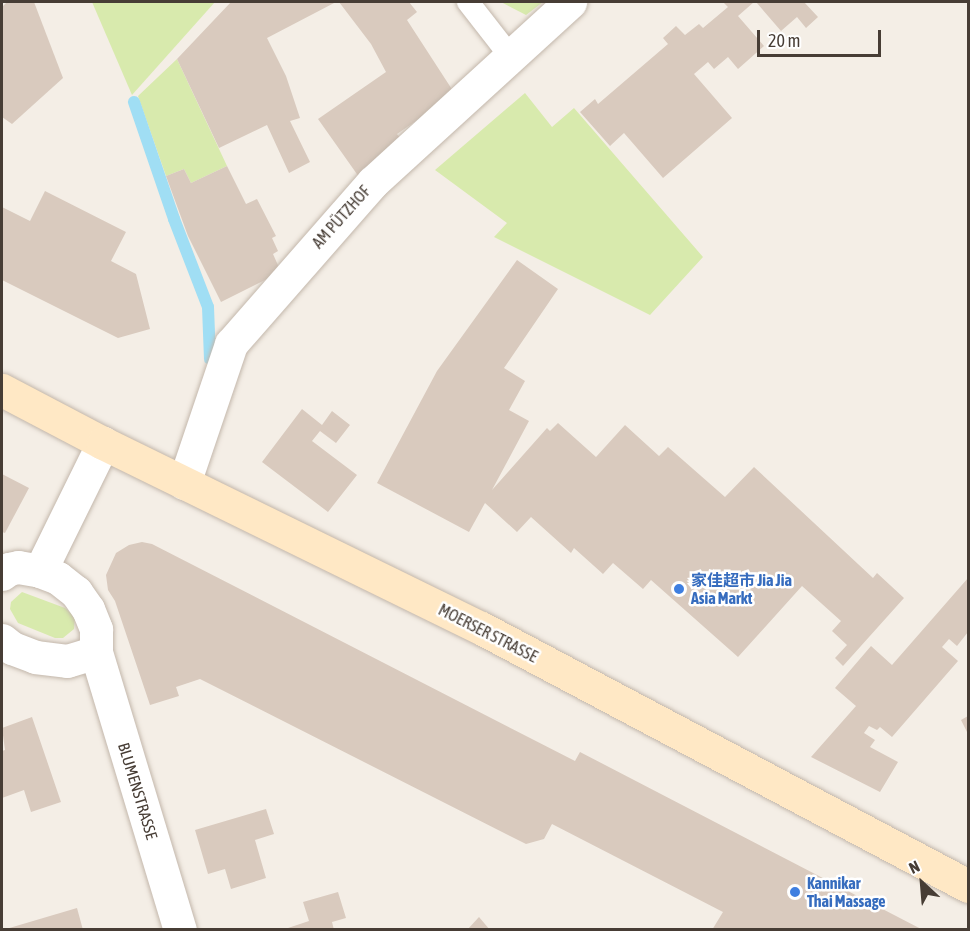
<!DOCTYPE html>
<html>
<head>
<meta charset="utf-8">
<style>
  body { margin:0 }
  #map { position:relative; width:970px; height:931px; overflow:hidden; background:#f4eee6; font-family:"Asap Condensed","Noto Sans SC",sans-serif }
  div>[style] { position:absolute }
  .green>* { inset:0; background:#d8eaad }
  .stream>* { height:12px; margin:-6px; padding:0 6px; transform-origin:6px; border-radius:6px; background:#a0def4 }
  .building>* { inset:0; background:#d9cabe }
  .roads { filter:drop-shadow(0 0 2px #c3b7ab) drop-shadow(0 0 2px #c3b7ab) }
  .service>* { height:22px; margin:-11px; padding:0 11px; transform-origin:11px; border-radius:11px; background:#fff }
  .pedestrian>* { height:33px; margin:-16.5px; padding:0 16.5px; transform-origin:16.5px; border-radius:16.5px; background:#fff }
  .minor>* { height:33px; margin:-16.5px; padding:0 16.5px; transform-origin:16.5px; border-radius:16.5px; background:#fff }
  .secondary>* { height:33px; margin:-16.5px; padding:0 16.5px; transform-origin:16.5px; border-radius:16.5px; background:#ffe8c5 }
  .dots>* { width:16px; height:16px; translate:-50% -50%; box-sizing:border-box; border:3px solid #fff; border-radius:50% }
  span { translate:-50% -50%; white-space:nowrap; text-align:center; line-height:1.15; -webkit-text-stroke:5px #fff; paint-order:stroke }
  .street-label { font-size:16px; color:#473d35 }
  .shop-label { font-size:16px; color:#366cbe; font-weight:700 }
  .left { translate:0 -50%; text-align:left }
  .frame { position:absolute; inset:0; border:3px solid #473d35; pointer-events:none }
  .north { position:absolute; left:892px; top:853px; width:60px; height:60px; -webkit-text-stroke:4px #fff; paint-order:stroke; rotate:334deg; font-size:16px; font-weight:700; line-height:24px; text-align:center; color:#473d35 }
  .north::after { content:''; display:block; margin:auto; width:21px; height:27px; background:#473d35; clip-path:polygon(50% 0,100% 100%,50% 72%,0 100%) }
  .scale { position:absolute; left:757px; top:30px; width:124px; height:27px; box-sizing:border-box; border:3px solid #473d35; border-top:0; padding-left:8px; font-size:18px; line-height:21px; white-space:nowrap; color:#473d35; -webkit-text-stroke:4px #fff; paint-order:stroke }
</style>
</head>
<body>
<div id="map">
  <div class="green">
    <i style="clip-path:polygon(92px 2px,215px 2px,132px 95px)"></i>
    <i style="clip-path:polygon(501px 2px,543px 2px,526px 15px)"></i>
    <i style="clip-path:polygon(177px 59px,227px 166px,191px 183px,184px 169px,166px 176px,138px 96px)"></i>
    <i style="clip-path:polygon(525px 93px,552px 127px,574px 108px,703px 257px,650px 315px,494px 237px,507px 223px,435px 170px)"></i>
    <i style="clip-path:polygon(22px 592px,65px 608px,75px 617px,74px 629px,63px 638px,55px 638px,18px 623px,10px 609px,11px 602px)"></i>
  </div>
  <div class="stream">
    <i style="left:134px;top:102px;width:124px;rotate:71.1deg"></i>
    <i style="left:174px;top:219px;width:94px;rotate:68.9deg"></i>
    <i style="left:208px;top:307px;width:52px;rotate:87.8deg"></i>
  </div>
  <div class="building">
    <i style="clip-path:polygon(7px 2px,34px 2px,63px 78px,12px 124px,2px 117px,2px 7px)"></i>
    <i style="clip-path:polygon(231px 2px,336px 2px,267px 38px,286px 76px,300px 118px,290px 121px,310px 162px,289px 173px,267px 125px,219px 148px,177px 59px)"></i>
    <i style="clip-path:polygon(339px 2px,409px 2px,417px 12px,407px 20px,455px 94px,397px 134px,401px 139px,359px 177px,318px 119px,386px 72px,371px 44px)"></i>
    <i style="clip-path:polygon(723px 2px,754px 2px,738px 16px,764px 46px,738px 69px,728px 57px,714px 69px,708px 62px,694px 74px,732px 118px,663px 178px,624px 133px,610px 146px,580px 112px,595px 99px,598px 104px,668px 44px,663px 38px,676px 26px,685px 35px,699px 24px,703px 28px,728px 7px)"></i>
    <i style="clip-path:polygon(756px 2px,804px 2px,818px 17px,806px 28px,797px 17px,781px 31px)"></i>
    <i style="clip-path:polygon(227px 166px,246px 204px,257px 199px,276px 236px,272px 238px,278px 251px,273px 254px,281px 272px,221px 302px,188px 236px,166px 176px,184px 169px,191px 183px)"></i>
    <i style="clip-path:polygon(45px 191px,126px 232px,111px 261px,136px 274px,150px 329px,118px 338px,2px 280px,2px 207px,30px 221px)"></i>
    <i style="clip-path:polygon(517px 260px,558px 289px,504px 368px,525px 381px,509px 410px,529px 421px,492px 490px,547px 428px,550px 431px,558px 423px,596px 457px,625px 425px,659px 456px,668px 447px,725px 497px,754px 467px,873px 578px,877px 573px,904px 598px,843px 666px,835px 658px,847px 645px,832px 631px,841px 621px,802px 586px,738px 657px,651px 580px,643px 589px,613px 563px,603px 574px,574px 548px,571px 553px,531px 517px,517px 532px,485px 503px,469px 532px,377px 483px,437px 371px)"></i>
    <i style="clip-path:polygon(302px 409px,322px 425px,332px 411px,350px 425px,336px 443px,320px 431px,312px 441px,357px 475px,328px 512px,262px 462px)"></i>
    <i style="clip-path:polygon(2px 474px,29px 488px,5px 533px,2px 532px)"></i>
    <i style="clip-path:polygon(142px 542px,152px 544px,575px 761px,580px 752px,923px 930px,712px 930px,723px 912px,552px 824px,544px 839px,526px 844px,200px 679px,176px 687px,179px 696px,150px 705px,115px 601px,108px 590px,106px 575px,116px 553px,129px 545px)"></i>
    <i style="clip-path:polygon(968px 578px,968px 632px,957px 646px,949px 639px,942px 647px,958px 661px,892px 737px,880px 727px,877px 730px,869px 726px,864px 733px,875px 740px,870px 747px,898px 762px,880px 792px,811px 757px,856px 706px,835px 688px,871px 646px,892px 665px)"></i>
    <i style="clip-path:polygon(968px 716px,968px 734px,961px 720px)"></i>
    <i style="clip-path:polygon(32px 717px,61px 802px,31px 812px,24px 790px,2px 798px,2px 751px,5px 750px,2px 728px)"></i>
    <i style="clip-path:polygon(266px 809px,274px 834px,255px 840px,266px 878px,231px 889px,225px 869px,208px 874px,195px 830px)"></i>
    <i style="clip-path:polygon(338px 892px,346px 918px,332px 922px,334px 930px,282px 930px,309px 921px,303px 902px)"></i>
    <i style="clip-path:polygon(77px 908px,83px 930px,7px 930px,6px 929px)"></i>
    <i style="clip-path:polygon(479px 917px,490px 930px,467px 930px)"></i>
  </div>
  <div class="roads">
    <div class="service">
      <i style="left:468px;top:2px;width:68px;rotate:52.1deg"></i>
    </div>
    <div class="pedestrian">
      <i style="left:40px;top:571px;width:143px;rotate:-63.8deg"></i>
    </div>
    <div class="minor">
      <i style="left:184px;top:483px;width:147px;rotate:-71.3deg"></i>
      <i style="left:231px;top:344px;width:215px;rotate:-48.8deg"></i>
      <i style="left:373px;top:182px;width:267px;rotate:-42.4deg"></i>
      <i style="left:2px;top:574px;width:9px;rotate:-36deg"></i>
      <i style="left:9px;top:569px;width:9px;rotate:-13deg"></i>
      <i style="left:18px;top:567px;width:22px;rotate:10deg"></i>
      <i style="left:40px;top:571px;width:19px;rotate:21deg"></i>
      <i style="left:58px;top:578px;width:23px;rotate:38deg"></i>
      <i style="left:76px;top:592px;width:21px;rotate:55deg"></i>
      <i style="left:88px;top:609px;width:22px;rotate:68deg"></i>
      <i style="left:96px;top:629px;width:23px;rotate:90deg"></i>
      <i style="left:96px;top:652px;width:290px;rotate:73.2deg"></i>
      <i style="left:2px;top:640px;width:13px;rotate:39deg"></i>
      <i style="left:12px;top:648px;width:25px;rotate:21deg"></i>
      <i style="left:35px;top:657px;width:32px;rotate:7deg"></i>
      <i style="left:67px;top:661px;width:30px;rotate:-17deg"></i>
    </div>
    <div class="secondary">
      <i style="left:2px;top:390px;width:114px;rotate:27.7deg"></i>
      <i style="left:103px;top:443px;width:421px;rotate:26.1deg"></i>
      <i style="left:481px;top:628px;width:551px;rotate:27.91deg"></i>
    </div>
  </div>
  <div class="dots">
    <i style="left:679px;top:589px;background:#3f7fe0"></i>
    <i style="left:795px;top:892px;background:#3f7fe0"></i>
  </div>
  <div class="street-label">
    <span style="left:341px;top:217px;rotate:-48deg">AM PÜTZHOF</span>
    <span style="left:488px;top:633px;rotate:27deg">MOERSER STRASSE</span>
    <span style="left:138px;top:791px;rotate:73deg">BLUMENSTRASSE</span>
  </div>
  <div class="shop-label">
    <span class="left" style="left:691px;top:589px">家佳超市 Jia Jia<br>Asia Markt</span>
    <span class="left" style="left:807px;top:892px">Kannikar<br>Thai Massage</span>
  </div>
  <div class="frame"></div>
  <div class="north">N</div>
  <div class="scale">20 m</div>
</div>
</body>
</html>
